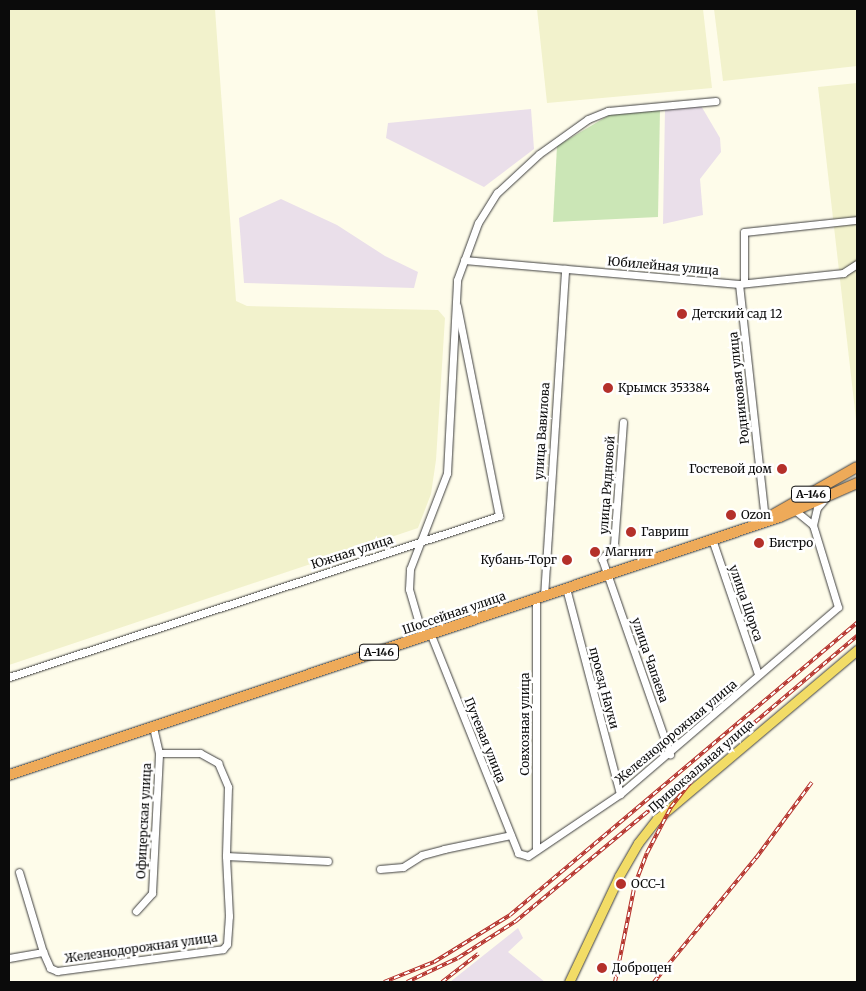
<!DOCTYPE html>
<html>
<head>
<meta charset="utf-8">
<style>
  body { margin:0 }
  #map { position:relative; width:866px; height:991px; overflow:hidden; background:#fefcea; font-family:Merriweather,serif }
  div>[style] { position:absolute }
  .industrial>* { inset:0; background:#eadfea }
  .farmland>* { inset:0; background:#f2f2cc }
  .green>* { inset:0; background:#cbe6b6 }
  .roads { filter:drop-shadow(0 0 1px #3e3e3e) drop-shadow(0 0 1px #3e3e3e) }
  .minor>* { height:7px; margin:-3.5px; padding:0 3.5px; transform-origin:3.5px; border-radius:3.5px; background:#fff }
  .major>* { height:9px; margin:-4.5px; padding:0 4.5px; transform-origin:4.5px; border-radius:4.5px; background:#f2dc66 }
  .highway>* { height:10px; margin:-5px; padding:0 5px; transform-origin:5px; border-radius:5px; background:#eeaa59 }
  .rail>* { height:4px; margin-top:-2px; transform-origin:0; background:repeating-linear-gradient(90deg,#fff 0 5.5px,#b4302a 0 11px); box-sizing:border-box; border-block:1px solid #b4302a }
  .dots>* { width:14px; height:14px; translate:-50% -50%; box-sizing:border-box; border:2px solid #fff; border-radius:50% }
  span { translate:-50% -50%; white-space:nowrap; text-align:center; line-height:1.15; -webkit-text-stroke:5px #fff; paint-order:stroke }
  .shield-label span { padding:1px 4px; background:#fff; border:1px solid; border-radius:4px; -webkit-text-stroke-width:0 }
  .shield-label { font-size:11px; color:#0b0b0b; font-weight:700 }
  .street-label { font-size:12px; color:#0b0b0b }
  .poi-label { font-size:12px; color:#0b0b0b }
  .left { translate:0 -50%; text-align:left }
  .right { translate:-100% -50%; text-align:right }
  .frame { position:absolute; inset:0; border:10px solid #0b0b0b; pointer-events:none }
</style>
</head>
<body>
<div id="map">
  <div class="industrial">
    <i style="clip-path:polygon(681px 104px,700px 104px,720px 138px,721px 152px,700px 179px,703px 215px,663px 224px,665px 109px)"></i>
    <i style="clip-path:polygon(531px 109px,534px 149px,484px 187px,386px 138px,388px 123px)"></i>
    <i style="clip-path:polygon(281px 199px,337px 225px,385px 256px,418px 272px,414px 288px,244px 283px,239px 218px)"></i>
    <i style="clip-path:polygon(518px 928px,523px 938px,508px 952px,545px 982px,450px 982px)"></i>
  </div>
  <div class="farmland">
    <i style="clip-path:polygon(9px 9px,215px 9px,236px 301px,247px 306px,438px 310px,445px 318px,436px 460px,431px 494px,418px 528px,9px 665px)"></i>
    <i style="clip-path:polygon(537px 9px,703px 9px,712px 88px,547px 103px)"></i>
    <i style="clip-path:polygon(714px 9px,857px 9px,857px 66px,723px 81px)"></i>
    <i style="clip-path:polygon(857px 83px,857px 428px,818px 87px)"></i>
  </div>
  <div class="green">
    <i style="clip-path:polygon(660px 109px,658px 217px,553px 222px,557px 146px,611px 114px)"></i>
  </div>
  <div class="roads">
    <div class="minor">
      <i style="left:464px;top:260px;width:276px;rotate:5deg"></i>
      <i style="left:739px;top:284px;width:105px;rotate:-6deg"></i>
      <i style="left:843px;top:273px;width:17px;rotate:-33deg"></i>
      <i style="left:744px;top:283px;width:51px;rotate:-90deg"></i>
      <i style="left:744px;top:232px;width:114px;rotate:-6.1deg"></i>
      <i style="left:739px;top:284px;width:237px;rotate:83.7deg"></i>
      <i style="left:623px;top:422px;width:124px;rotate:94.2deg"></i>
      <i style="left:614px;top:546px;width:18px;rotate:133deg"></i>
      <i style="left:602px;top:559px;width:207px;rotate:70.8deg"></i>
      <i style="left:813px;top:525px;width:17px;rotate:-77deg"></i>
      <i style="left:817px;top:508px;width:11px;rotate:-49deg"></i>
      <i style="left:712px;top:539px;width:143px;rotate:71.2deg"></i>
      <i style="left:566px;top:588px;width:213px;rotate:75.3deg"></i>
      <i style="left:544px;top:596px;width:328px;rotate:-86.3deg"></i>
      <i style="left:431px;top:635px;width:235px;rotate:68.2deg"></i>
      <i style="left:518px;top:853px;width:10px;rotate:17deg"></i>
      <i style="left:528px;top:856px;width:111px;rotate:-34deg"></i>
      <i style="left:620px;top:794px;width:287px;rotate:-40.6deg"></i>
      <i style="left:838px;top:607px;width:86px;rotate:-107deg"></i>
      <i style="left:813px;top:525px;width:22px;rotate:-141deg"></i>
      <i style="left:423px;top:637px;width:50px;rotate:-106.3deg"></i>
      <i style="left:409px;top:589px;width:20px;rotate:-87deg"></i>
      <i style="left:410px;top:569px;width:103px;rotate:-68.9deg"></i>
      <i style="left:447px;top:473px;width:193px;rotate:-87deg"></i>
      <i style="left:457px;top:280px;width:61px;rotate:-69.8deg"></i>
      <i style="left:478px;top:223px;width:36px;rotate:-58deg"></i>
      <i style="left:497px;top:193px;width:57px;rotate:-42.9deg"></i>
      <i style="left:539px;top:154px;width:60px;rotate:-35.5deg"></i>
      <i style="left:588px;top:119px;width:22px;rotate:-22deg"></i>
      <i style="left:608px;top:111px;width:108px;rotate:-5.3deg"></i>
      <i style="left:9px;top:677px;width:516px;rotate:-18.19deg"></i>
      <i style="left:499px;top:516px;width:214px;rotate:-101.3deg"></i>
      <i style="left:159px;top:753px;width:41px"></i>
      <i style="left:200px;top:753px;width:21px;rotate:29deg"></i>
      <i style="left:218px;top:763px;width:26px;rotate:67deg"></i>
      <i style="left:228px;top:787px;width:69px;rotate:91.7deg"></i>
      <i style="left:226px;top:856px;width:102px;rotate:2.8deg"></i>
      <i style="left:536px;top:850px;width:252px;rotate:-90deg"></i>
      <i style="left:380px;top:869px;width:23px;rotate:-5deg"></i>
      <i style="left:403px;top:867px;width:22px;rotate:-32deg"></i>
      <i style="left:422px;top:855px;width:23px;rotate:-15deg"></i>
      <i style="left:444px;top:849px;width:68px;rotate:-11.8deg"></i>
      <i style="left:19px;top:872px;width:84px;rotate:73.3deg"></i>
      <i style="left:136px;top:911px;width:24px;rotate:-48deg"></i>
      <i style="left:152px;top:893px;width:140px;rotate:-87.1deg"></i>
      <i style="left:159px;top:753px;width:27px;rotate:-103deg"></i>
      <i style="left:9px;top:958px;width:35px;rotate:-10deg"></i>
      <i style="left:43px;top:952px;width:17px;rotate:66deg"></i>
      <i style="left:50px;top:968px;width:8px;rotate:23deg"></i>
      <i style="left:57px;top:971px;width:167px;rotate:-7.5deg"></i>
      <i style="left:223px;top:949px;width:6px;rotate:-51deg"></i>
      <i style="left:227px;top:944px;width:28px;rotate:-86deg"></i>
      <i style="left:229px;top:916px;width:60px;rotate:-92.9deg"></i>
    </div>
    <div class="major">
      <i style="left:569px;top:982px;width:117px;rotate:-64.7deg"></i>
      <i style="left:619px;top:876px;width:38px;rotate:-60deg"></i>
      <i style="left:638px;top:843px;width:31px;rotate:-52deg"></i>
      <i style="left:657px;top:819px;width:262px;rotate:-40.2deg"></i>
    </div>
    <div class="highway">
      <i style="left:774px;top:514px;width:95px;rotate:-29.5deg"></i>
      <i style="left:9px;top:775px;width:813px;rotate:-18.5deg"></i>
      <i style="left:780px;top:517px;width:84px;rotate:-23.8deg"></i>
    </div>
  </div>
  <div class="rail">
    <i style="left:384px;top:982px;width:54px;rotate:-21.8deg"></i>
    <i style="left:434px;top:962px;width:89px;rotate:-31.7deg"></i>
    <i style="left:510px;top:915px;width:454px;rotate:-40.1deg"></i>
    <i style="left:407px;top:982px;width:56px;rotate:-25.2deg"></i>
    <i style="left:458px;top:958px;width:69px;rotate:-32.5deg"></i>
    <i style="left:516px;top:921px;width:221px;rotate:-39.7deg"></i>
    <i style="left:442px;top:982px;width:46px;rotate:-37.9deg"></i>
    <i style="left:615px;top:982px;width:100px;rotate:-78.5deg"></i>
    <i style="left:635px;top:884px;width:33px;rotate:-69deg"></i>
    <i style="left:647px;top:853px;width:52px;rotate:-62.4deg"></i>
    <i style="left:671px;top:807px;width:47px;rotate:-51.9deg"></i>
    <i style="left:700px;top:770px;width:30px;rotate:-42deg"></i>
    <i style="left:722px;top:750px;width:177px;rotate:-40.2deg"></i>
    <i style="left:654px;top:982px;width:161px;rotate:-50.6deg"></i>
    <i style="left:756px;top:858px;width:94px;rotate:-53.6deg"></i>
  </div>
  <div class="dots">
    <i style="left:682px;top:314px;background:#b4302a"></i>
    <i style="left:608px;top:388px;background:#b4302a"></i>
    <i style="left:782px;top:469px;background:#b4302a"></i>
    <i style="left:731px;top:515px;background:#b4302a"></i>
    <i style="left:631px;top:532px;background:#b4302a"></i>
    <i style="left:759px;top:543px;background:#b4302a"></i>
    <i style="left:595px;top:552px;background:#b4302a"></i>
    <i style="left:567px;top:560px;background:#b4302a"></i>
    <i style="left:621px;top:884px;background:#b4302a"></i>
    <i style="left:602px;top:968px;background:#b4302a"></i>
  </div>
  <div class="shield-label">
    <span style="left:811px;top:494px">А-146</span>
    <span style="left:379px;top:652px">А-146</span>
  </div>
  <div class="street-label">
    <span style="left:663px;top:266px;rotate:5deg">Юбилейная улица</span>
    <span style="left:739px;top:388px;rotate:-96deg">Родниковая улица</span>
    <span style="left:542px;top:431px;rotate:-86deg">улица Вавилова</span>
    <span style="left:607px;top:485px;rotate:-86deg">улица Рядновой</span>
    <span style="left:352px;top:552px;rotate:-18deg">Южная улица</span>
    <span style="left:746px;top:603px;rotate:71deg">улица Щорса</span>
    <span style="left:454px;top:613px;rotate:-19deg">Шоссейная улица</span>
    <span style="left:650px;top:660px;rotate:71deg">улица Чапаева</span>
    <span style="left:604px;top:688px;rotate:75deg">проезд Науки</span>
    <span style="left:525px;top:724px;rotate:-90deg">Совхозная улица</span>
    <span style="left:676px;top:732px;rotate:-40deg">Железнодорожная улица</span>
    <span style="left:485px;top:740px;rotate:68deg">Путевая улица</span>
    <span style="left:701px;top:766px;rotate:-41deg">Привокзальная улица</span>
    <span style="left:144px;top:821px;rotate:-87deg">Офицерская улица</span>
    <span style="left:141px;top:948px;rotate:-8deg">Железнодорожная улица</span>
  </div>
  <div class="poi-label">
    <span class="left" style="left:692px;top:314px">Детский сад 12</span>
    <span class="left" style="left:618px;top:388px">Крымск 353384</span>
    <span class="right" style="left:772px;top:469px">Гостевой дом</span>
    <span class="left" style="left:741px;top:515px">Ozon</span>
    <span class="left" style="left:641px;top:532px">Гавриш</span>
    <span class="left" style="left:769px;top:543px">Бистро</span>
    <span class="left" style="left:605px;top:552px">Магнит</span>
    <span class="right" style="left:557px;top:560px">Кубань-Торг</span>
    <span class="left" style="left:631px;top:884px">ОСС-1</span>
    <span class="left" style="left:612px;top:968px">Доброцен</span>
  </div>
  <div class="frame"></div>
</div>
</body>
</html>
